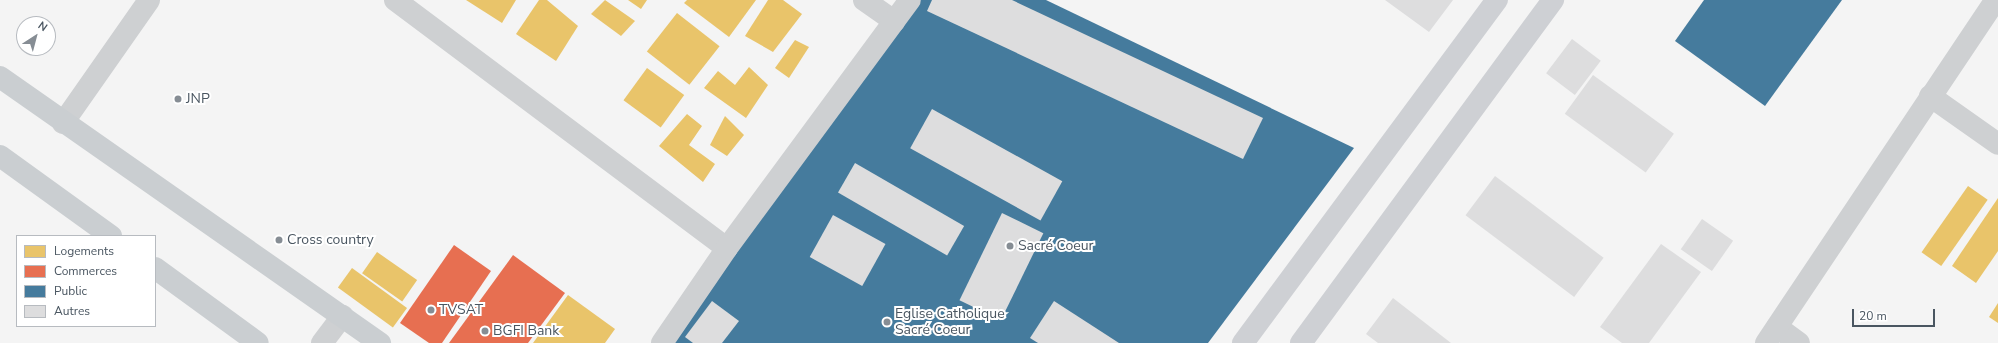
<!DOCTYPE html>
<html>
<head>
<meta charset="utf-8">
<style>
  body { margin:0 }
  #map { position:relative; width:1998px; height:343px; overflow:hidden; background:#f4f4f4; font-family:"Nunito Sans",sans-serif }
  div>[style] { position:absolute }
  .homes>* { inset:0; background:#e9c46a; transform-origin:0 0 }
  .shops>* { inset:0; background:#e76f51 }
  .public>* { inset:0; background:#457b9d }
  .building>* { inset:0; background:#ddddde; transform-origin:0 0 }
  .minor>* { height:22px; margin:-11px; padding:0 11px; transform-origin:11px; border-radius:11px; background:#ced0d2 }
  .secondary>* { height:22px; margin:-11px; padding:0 11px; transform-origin:11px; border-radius:11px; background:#ced0d4 }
  .primary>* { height:22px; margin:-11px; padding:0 11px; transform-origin:11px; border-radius:11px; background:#caced1 }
  .dots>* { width:11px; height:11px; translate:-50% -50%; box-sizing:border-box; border:2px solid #fff; border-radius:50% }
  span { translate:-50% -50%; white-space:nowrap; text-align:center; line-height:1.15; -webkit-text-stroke:4px #fff; paint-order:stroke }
  .poi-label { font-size:14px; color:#4a5661 }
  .left { translate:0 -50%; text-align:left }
  .legend { position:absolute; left:16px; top:235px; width:140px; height:92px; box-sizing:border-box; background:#fff; border:1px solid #b7bbc0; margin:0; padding:5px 7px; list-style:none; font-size:12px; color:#4a5661 }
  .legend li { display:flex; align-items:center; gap:8px; height:20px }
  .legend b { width:20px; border:1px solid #b7bbc0 }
  .north { position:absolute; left:16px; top:16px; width:40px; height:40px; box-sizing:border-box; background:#fff; border:1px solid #b7bbc0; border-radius:50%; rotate:36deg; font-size:11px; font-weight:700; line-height:16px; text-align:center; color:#4a5661 }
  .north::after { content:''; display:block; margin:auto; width:14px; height:18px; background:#868d94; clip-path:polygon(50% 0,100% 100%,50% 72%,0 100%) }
  .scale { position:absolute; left:1852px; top:309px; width:83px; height:18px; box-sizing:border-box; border:2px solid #4a5661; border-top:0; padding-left:5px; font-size:12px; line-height:14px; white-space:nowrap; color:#4a5661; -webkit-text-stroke:3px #fff; paint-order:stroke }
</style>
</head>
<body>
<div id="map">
  <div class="homes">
    <i style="clip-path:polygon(466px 0,516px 0,502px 23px)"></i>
    <i style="clip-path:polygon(539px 0,547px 0,578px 26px,556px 61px,516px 34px)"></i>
    <i style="clip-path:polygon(605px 0,635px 21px,621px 36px,591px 14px)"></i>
    <i style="clip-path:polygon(628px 0,647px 0,641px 9px)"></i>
    <i style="clip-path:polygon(687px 0,756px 0,729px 37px,684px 3px)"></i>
    <i style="clip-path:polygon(768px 0,783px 0,802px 14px,773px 52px,745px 36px)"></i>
    <i style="left:677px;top:13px;width:54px;height:49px;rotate:38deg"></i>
    <i style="clip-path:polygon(795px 40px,809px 47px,789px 78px,775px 68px)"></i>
    <i style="clip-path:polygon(749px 67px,768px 85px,746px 118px,704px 88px,718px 71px,735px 85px)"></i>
    <i style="left:647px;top:68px;width:46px;height:40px;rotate:36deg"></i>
    <i style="clip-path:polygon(687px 114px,702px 126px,689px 145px,715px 164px,703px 182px,659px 146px)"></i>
    <i style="clip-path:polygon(725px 116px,744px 135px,727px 156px,710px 145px)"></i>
    <i style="left:1968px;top:186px;width:24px;height:81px;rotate:35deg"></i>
    <i style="clip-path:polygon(1998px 198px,1998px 251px,1976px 283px,1952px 266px)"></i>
    <i style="left:377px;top:252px;width:49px;height:26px;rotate:35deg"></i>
    <i style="left:352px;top:268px;width:68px;height:24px;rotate:36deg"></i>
    <i style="clip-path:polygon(568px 295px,615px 329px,605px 343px,533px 343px)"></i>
    <i style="clip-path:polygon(1998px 303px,1998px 323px,1989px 317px)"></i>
  </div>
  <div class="shops">
    <i style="clip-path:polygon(454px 245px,491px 271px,442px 343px,429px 343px,400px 323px)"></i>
    <i style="clip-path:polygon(513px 255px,565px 293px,528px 343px,449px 343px)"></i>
  </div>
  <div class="public">
    <i style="clip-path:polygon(915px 0,1046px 0,1354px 148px,1208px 343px,670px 343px)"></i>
    <i style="clip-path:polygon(1704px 0,1842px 0,1765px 106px,1675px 41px)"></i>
  </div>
  <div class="building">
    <i style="clip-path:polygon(932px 0,1012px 0,1263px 118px,1243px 159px,927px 11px)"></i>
    <i style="clip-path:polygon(1385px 0,1453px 0,1429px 32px)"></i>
    <i style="left:1572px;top:39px;width:36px;height:43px;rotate:37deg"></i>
    <i style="left:1593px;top:75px;width:100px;height:48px;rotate:36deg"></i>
    <i style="left:932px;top:109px;width:149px;height:45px;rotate:29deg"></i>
    <i style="left:855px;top:163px;width:126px;height:34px;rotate:30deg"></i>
    <i style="left:1495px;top:176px;width:136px;height:49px;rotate:37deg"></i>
    <i style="left:1002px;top:213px;width:46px;height:97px;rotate:26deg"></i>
    <i style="left:833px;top:215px;width:60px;height:48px;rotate:29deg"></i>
    <i style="left:1702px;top:219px;width:38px;height:37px;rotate:35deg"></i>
    <i style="clip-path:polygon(1661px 244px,1701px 272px,1649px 343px,1622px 343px,1600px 327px)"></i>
    <i style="clip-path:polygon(1393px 298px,1451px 343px,1378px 343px,1366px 334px)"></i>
    <i style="clip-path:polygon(712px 301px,739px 321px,722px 343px,693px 343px,685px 337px)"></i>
    <i style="clip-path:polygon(1054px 301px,1119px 343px,1038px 343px,1030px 338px)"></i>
  </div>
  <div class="minor">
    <i style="left:395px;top:0;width:414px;rotate:36.8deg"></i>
    <i style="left:864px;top:0;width:37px;rotate:35deg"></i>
    <i style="left:1930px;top:96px;width:83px;rotate:35.2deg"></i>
    <i style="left:63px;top:123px;width:150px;rotate:-55deg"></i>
    <i style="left:1777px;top:327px;width:27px;rotate:36deg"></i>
    <i style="left:322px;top:343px;width:34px;rotate:-53deg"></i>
    <i style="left:662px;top:343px;width:115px;rotate:-55.6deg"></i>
    <i style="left:727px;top:248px;width:308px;rotate:-53.6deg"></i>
    <i style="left:1766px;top:343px;width:413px;rotate:-56.2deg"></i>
  </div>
  <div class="secondary">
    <i style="left:1243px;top:343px;width:427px;rotate:-53.5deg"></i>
    <i style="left:1301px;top:343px;width:426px;rotate:-53.7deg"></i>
  </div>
  <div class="primary">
    <i style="left:0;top:77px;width:464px;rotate:35deg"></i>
    <i style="left:0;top:156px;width:137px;rotate:35.8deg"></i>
    <i style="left:155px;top:268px;width:127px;rotate:36.1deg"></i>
  </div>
  <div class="dots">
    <i style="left:178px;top:99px;background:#868d94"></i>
    <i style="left:279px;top:240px;background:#868d94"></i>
    <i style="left:1010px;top:246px;background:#868d94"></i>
    <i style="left:431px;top:310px;background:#868d94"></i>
    <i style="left:887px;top:322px;background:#868d94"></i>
    <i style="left:485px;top:331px;background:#868d94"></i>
  </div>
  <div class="poi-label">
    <span class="left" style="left:186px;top:99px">JNP</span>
    <span class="left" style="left:287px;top:240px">Cross country</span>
    <span class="left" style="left:1018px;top:246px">Sacré Coeur</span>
    <span class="left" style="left:439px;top:310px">TVSAT</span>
    <span class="left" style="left:895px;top:322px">Eglise Catholique<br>Sacré Coeur</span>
    <span class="left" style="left:493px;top:331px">BGFI Bank</span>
  </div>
  <ul class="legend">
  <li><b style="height:11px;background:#e9c46a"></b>Logements</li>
  <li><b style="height:11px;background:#e76f51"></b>Commerces</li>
  <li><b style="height:11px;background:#457b9d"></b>Public</li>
  <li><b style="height:11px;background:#ddddde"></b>Autres</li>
  </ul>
  <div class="north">N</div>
  <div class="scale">20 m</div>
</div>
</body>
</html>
